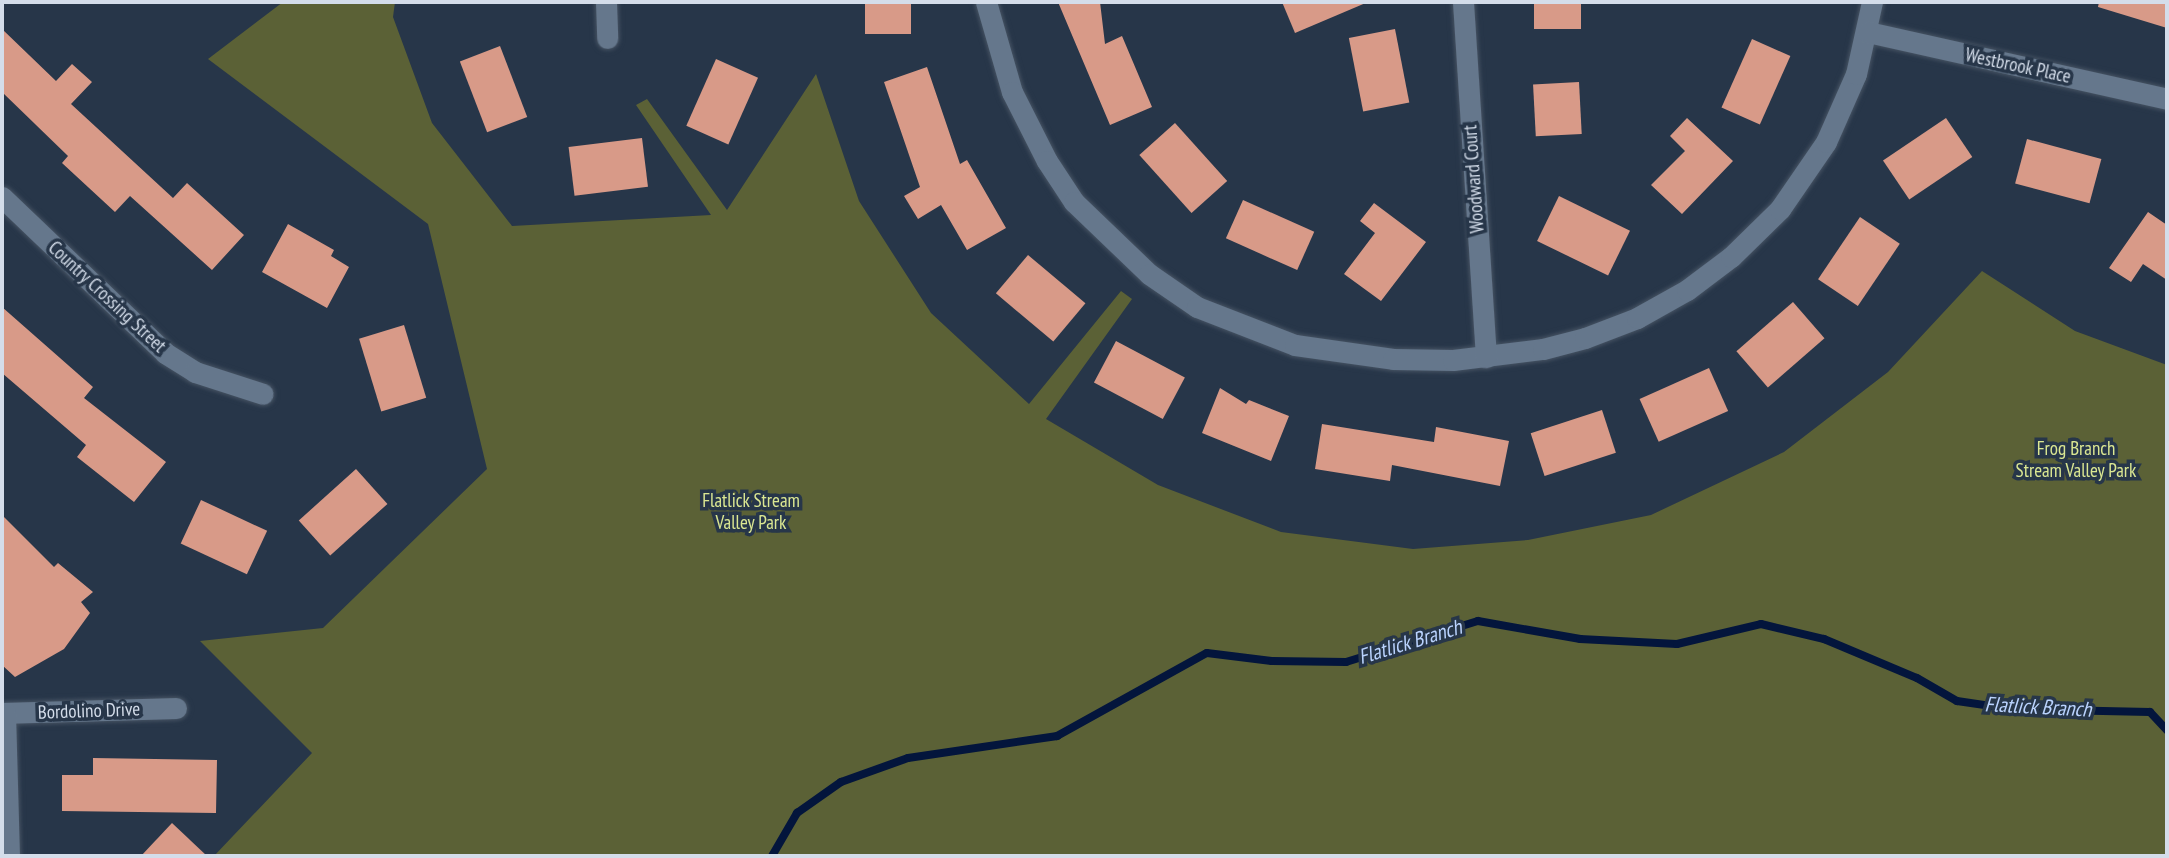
<!DOCTYPE html>
<html>
<head>
<meta charset="utf-8">
<style>
  body { margin:0 }
  #map { position:relative; width:2169px; height:858px; overflow:hidden; background:#273649; font-family:"PT Sans Narrow",sans-serif }
  div>[style] { position:absolute }
  .green>* { inset:0; background:#5b6136 }
  .stream>* { height:8px; margin:-4px; padding:0 4px; transform-origin:4px; border-radius:4px; background:#03153c }
  .building>* { inset:0; background:#d89a88; transform-origin:0 0 }
  .roads { filter:drop-shadow(0 0 2px #465363) drop-shadow(0 0 2px #465363) }
  .minor>* { height:21px; margin:-10.5px; padding:0 10.5px; transform-origin:10.5px; border-radius:10.5px; background:#65778c }
  span { translate:-50% -50%; white-space:nowrap; text-align:center; line-height:1.15; -webkit-text-stroke:7px #273649; paint-order:stroke }
  .street-label { font-size:19px; color:#d4ddea }
  .park-label { font-size:19px; color:#dbe792 }
  .water-label { font-size:21px; color:#bad3fe; font-style:italic }
  .frame { position:absolute; inset:0; border:4px solid #d4ddea; pointer-events:none }
</style>
</head>
<body>
<div id="map">
  <div class="green">
    <i style="clip-path:polygon(283px 2px,395px 2px,393px 17px,432px 123px,512px 226px,711px 215px,636px 105px,647px 99px,727px 210px,816px 74px,859px 201px,931px 313px,1029px 404px,1121px 291px,1132px 299px,1046px 419px,1158px 485px,1281px 532px,1413px 549px,1528px 540px,1651px 515px,1784px 452px,1888px 372px,1982px 271px,2075px 331px,2167px 365px,2167px 856px,214px 856px,312px 753px,200px 641px,323px 628px,487px 469px,428px 224px,208px 59px)"></i>
  </div>
  <div class="stream">
    <i style="left:772px;top:856px;width:50px;rotate:-59.8deg"></i>
    <i style="left:797px;top:813px;width:54px;rotate:-35.2deg"></i>
    <i style="left:841px;top:782px;width:71px;rotate:-19.7deg"></i>
    <i style="left:908px;top:758px;width:151px;rotate:-8.4deg"></i>
    <i style="left:1057px;top:736px;width:171px;rotate:-29deg"></i>
    <i style="left:1207px;top:653px;width:65px;rotate:7deg"></i>
    <i style="left:1272px;top:661px;width:74px;rotate:0.8deg"></i>
    <i style="left:1346px;top:662px;width:138px;rotate:-17.3deg"></i>
    <i style="left:1478px;top:621px;width:104px;rotate:10deg"></i>
    <i style="left:1580px;top:639px;width:97px;rotate:3deg"></i>
    <i style="left:1677px;top:644px;width:86px;rotate:-13.4deg"></i>
    <i style="left:1761px;top:624px;width:65px;rotate:13.4deg"></i>
    <i style="left:1824px;top:639px;width:101px;rotate:22.8deg"></i>
    <i style="left:1917px;top:678px;width:46px;rotate:29.9deg"></i>
    <i style="left:1957px;top:701px;width:56px;rotate:8.3deg"></i>
    <i style="left:2012px;top:709px;width:138px;rotate:1.2deg"></i>
    <i style="left:2150px;top:712px;width:25px;rotate:47deg"></i>
  </div>
  <div class="building">
    <i style="left:865px;top:2px;width:46px;height:32px"></i>
    <i style="clip-path:polygon(1058px 2px,1100px 2px,1105px 44px,1122px 36px,1152px 107px,1110px 125px)"></i>
    <i style="clip-path:polygon(1282px 2px,1368px 2px,1295px 33px)"></i>
    <i style="left:1534px;top:2px;width:47px;height:27px"></i>
    <i style="clip-path:polygon(2099px 2px,2167px 2px,2167px 28px,2098px 7px)"></i>
    <i style="clip-path:polygon(2px 29px,56px 81px,72px 64px,92px 82px,71px 104px,173px 198px,187px 183px,244px 235px,212px 270px,130px 196px,115px 212px,62px 163px,68px 156px,2px 92px)"></i>
    <i style="left:1395px;top:29px;width:75px;height:47px;rotate:79deg"></i>
    <i style="left:1752px;top:39px;width:42px;height:75px;rotate:24deg"></i>
    <i style="left:500px;top:46px;width:76px;height:43px;rotate:69deg"></i>
    <i style="left:716px;top:59px;width:46px;height:73px;rotate:24deg"></i>
    <i style="clip-path:polygon(927px 67px,960px 164px,967px 160px,1006px 228px,967px 250px,941px 205px,918px 219px,904px 196px,920px 187px,884px 82px)"></i>
    <i style="left:1579px;top:82px;width:52px;height:46px;rotate:87deg"></i>
    <i style="clip-path:polygon(1687px 118px,1733px 161px,1682px 214px,1651px 185px,1685px 151px,1670px 136px)"></i>
    <i style="left:1946px;top:118px;width:47px;height:76px;rotate:56deg"></i>
    <i style="left:1175px;top:123px;width:78px;height:48px;rotate:48deg"></i>
    <i style="left:642px;top:138px;width:49px;height:74px;rotate:83deg"></i>
    <i style="left:2027px;top:139px;width:77px;height:46px;rotate:15deg"></i>
    <i style="left:1559px;top:196px;width:79px;height:50px;rotate:26deg"></i>
    <i style="left:1243px;top:200px;width:78px;height:42px;rotate:24deg"></i>
    <i style="clip-path:polygon(1374px 203px,1426px 242px,1381px 301px,1344px 274px,1375px 233px,1360px 221px)"></i>
    <i style="clip-path:polygon(2148px 212px,2167px 225px,2167px 280px,2143px 264px,2131px 282px,2109px 268px)"></i>
    <i style="left:1860px;top:217px;width:48px;height:75px;rotate:34deg"></i>
    <i style="clip-path:polygon(288px 224px,334px 250px,331px 256px,349px 267px,327px 308px,262px 272px)"></i>
    <i style="left:1028px;top:255px;width:75px;height:50px;rotate:40deg"></i>
    <i style="left:1793px;top:302px;width:48px;height:75px;rotate:49deg"></i>
    <i style="clip-path:polygon(2px 307px,93px 387px,84px 398px,166px 462px,134px 502px,77px 457px,86px 445px,2px 373px)"></i>
    <i style="left:404px;top:325px;width:76px;height:47px;rotate:73deg"></i>
    <i style="left:1116px;top:341px;width:78px;height:47px;rotate:28deg"></i>
    <i style="left:1709px;top:368px;width:47px;height:76px;rotate:66deg"></i>
    <i style="clip-path:polygon(1220px 388px,1246px 404px,1249px 400px,1289px 416px,1271px 461px,1202px 433px)"></i>
    <i style="left:1602px;top:410px;width:45px;height:75px;rotate:72deg"></i>
    <i style="clip-path:polygon(1322px 424px,1434px 442px,1436px 427px,1509px 441px,1500px 486px,1392px 465px,1390px 481px,1315px 469px)"></i>
    <i style="left:356px;top:469px;width:47px;height:77px;rotate:48deg"></i>
    <i style="left:201px;top:500px;width:73px;height:48px;rotate:25deg"></i>
    <i style="clip-path:polygon(2px 515px,54px 567px,58px 563px,93px 592px,81px 602px,90px 613px,64px 649px,15px 677px,2px 665px)"></i>
    <i style="clip-path:polygon(93px 758px,217px 760px,216px 813px,62px 811px,62px 775px,93px 775px)"></i>
    <i style="clip-path:polygon(172px 823px,207px 856px,141px 856px)"></i>
  </div>
  <div class="roads">
    <div class="minor">
      <i style="left:606px;top:2px;width:36px;rotate:88deg"></i>
      <i style="left:986px;top:2px;width:94px;rotate:73.9deg"></i>
      <i style="left:1012px;top:92px;width:77px;rotate:63.1deg"></i>
      <i style="left:1047px;top:161px;width:49px;rotate:56.6deg"></i>
      <i style="left:1074px;top:202px;width:104px;rotate:43.8deg"></i>
      <i style="left:1149px;top:274px;width:58px;rotate:34.5deg"></i>
      <i style="left:1197px;top:307px;width:105px;rotate:21.2deg"></i>
      <i style="left:1295px;top:345px;width:99px;rotate:8.1deg"></i>
      <i style="left:1393px;top:359px;width:60px;rotate:1deg"></i>
      <i style="left:1453px;top:360px;width:91px;rotate:-7deg"></i>
      <i style="left:1543px;top:349px;width:43px;rotate:-14.7deg"></i>
      <i style="left:1585px;top:338px;width:56px;rotate:-21deg"></i>
      <i style="left:1637px;top:318px;width:57px;rotate:-29.2deg"></i>
      <i style="left:1687px;top:290px;width:55px;rotate:-36.9deg"></i>
      <i style="left:1731px;top:257px;width:69px;rotate:-44.4deg"></i>
      <i style="left:1780px;top:209px;width:81px;rotate:-55.5deg"></i>
      <i style="left:1826px;top:142px;width:74px;rotate:-66.2deg"></i>
      <i style="left:1856px;top:74px;width:74px;rotate:-77.5deg"></i>
      <i style="left:1463px;top:2px;width:356px;rotate:86.3deg"></i>
      <i style="left:1868px;top:32px;width:306px;rotate:12.6deg"></i>
      <i style="left:2px;top:197px;width:226px;rotate:43.7deg"></i>
      <i style="left:165px;top:353px;width:36px;rotate:32deg"></i>
      <i style="left:195px;top:372px;width:71px;rotate:17.9deg"></i>
      <i style="left:2px;top:713px;width:174px;rotate:-1.6deg"></i>
      <i style="left:5px;top:713px;width:141px;rotate:88.4deg"></i>
    </div>
  </div>
  <div class="street-label">
    <span style="left:2018px;top:66px;rotate:12deg">Westbrook Place</span>
    <span style="left:1474px;top:179px;rotate:-94deg">Woodward Court</span>
    <span style="left:107px;top:297px;rotate:43deg">Country Crossing Street</span>
    <span style="left:89px;top:711px;rotate:-2deg">Bordolino Drive</span>
  </div>
  <div class="park-label">
    <span style="left:2076px;top:460px">Frog Branch<br>Stream Valley Park</span>
    <span style="left:751px;top:512px">Flatlick Stream<br>Valley Park</span>
  </div>
  <div class="water-label">
    <span style="left:1410px;top:642px;rotate:-17deg">Flatlick Branch</span>
    <span style="left:2038px;top:707px;rotate:3deg">Flatlick Branch</span>
  </div>
  <div class="frame"></div>
</div>
</body>
</html>
